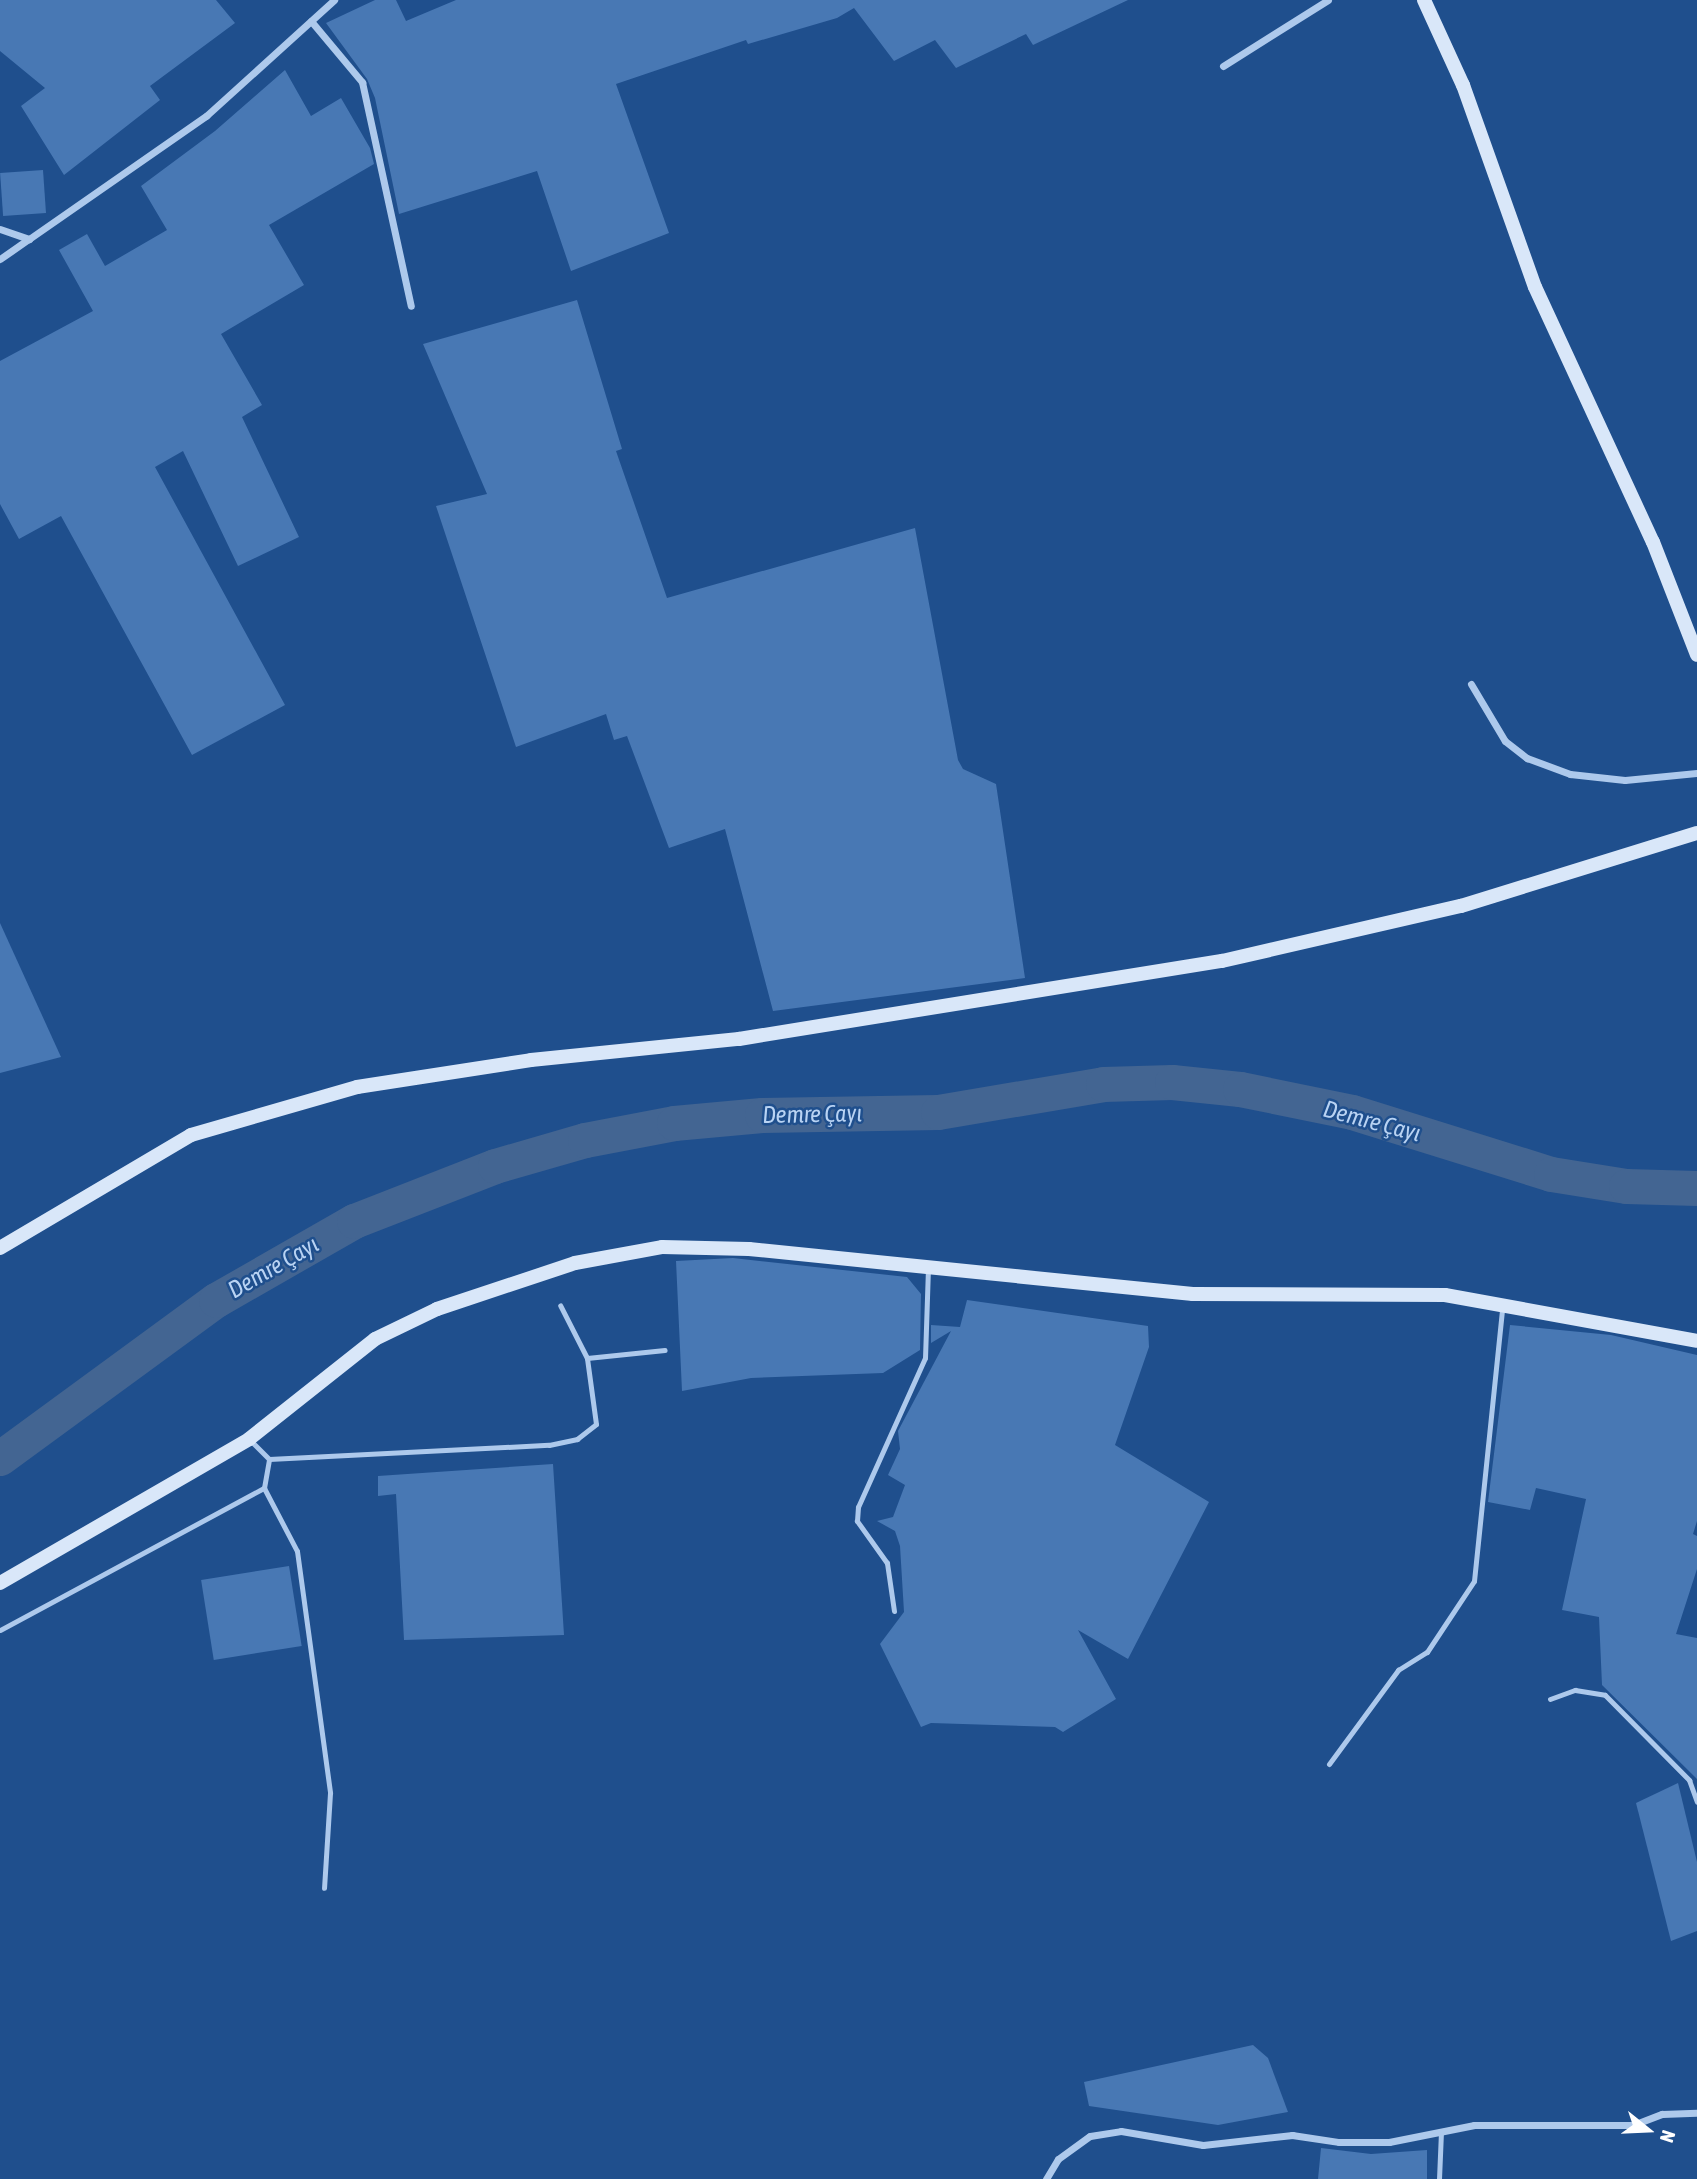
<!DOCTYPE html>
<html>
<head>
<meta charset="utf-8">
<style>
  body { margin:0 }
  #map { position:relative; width:1697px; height:2179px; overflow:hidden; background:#1f4f8d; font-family:"Asap Condensed",sans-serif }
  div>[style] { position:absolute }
  .river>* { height:35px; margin:-17.5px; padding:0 17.5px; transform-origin:17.5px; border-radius:17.5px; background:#436592 }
  .building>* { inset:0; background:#4878b4; transform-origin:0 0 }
  .lane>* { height:5px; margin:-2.5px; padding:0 2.5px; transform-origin:2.5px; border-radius:2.5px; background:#adc9ec }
  .street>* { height:7px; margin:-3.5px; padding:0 3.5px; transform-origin:3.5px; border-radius:3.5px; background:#adc9ec }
  .secondary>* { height:14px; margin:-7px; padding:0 7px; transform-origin:7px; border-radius:7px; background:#d9e7f9 }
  span { translate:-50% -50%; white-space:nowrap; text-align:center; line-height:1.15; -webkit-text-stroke:5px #1f4f8d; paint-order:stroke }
  .water-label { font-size:24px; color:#b9d3f3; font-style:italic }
  .north { position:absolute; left:1613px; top:2095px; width:70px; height:70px; -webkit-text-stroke:5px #1f4f8d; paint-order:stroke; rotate:108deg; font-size:19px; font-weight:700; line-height:28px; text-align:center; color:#fff }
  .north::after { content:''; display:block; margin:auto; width:24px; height:32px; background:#fff; clip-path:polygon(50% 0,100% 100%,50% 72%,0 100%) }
</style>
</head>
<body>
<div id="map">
  <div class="river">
    <i style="left:0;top:1458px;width:268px;rotate:-36.2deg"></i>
    <i style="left:216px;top:1300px;width:159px;rotate:-29.8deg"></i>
    <i style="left:354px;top:1221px;width:151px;rotate:-21.3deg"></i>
    <i style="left:495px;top:1166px;width:94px;rotate:-16.1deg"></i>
    <i style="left:585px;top:1140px;width:91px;rotate:-10.8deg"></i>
    <i style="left:674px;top:1123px;width:88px;rotate:-5.2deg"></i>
    <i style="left:762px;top:1115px;width:176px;rotate:-1deg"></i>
    <i style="left:938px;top:1112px;width:167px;rotate:-9.6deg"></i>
    <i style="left:1103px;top:1084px;width:69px;rotate:-1.7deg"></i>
    <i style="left:1172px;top:1082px;width:68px;rotate:5.9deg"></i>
    <i style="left:1240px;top:1089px;width:114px;rotate:11.6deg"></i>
    <i style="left:1352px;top:1112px;width:208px;rotate:17.3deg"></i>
    <i style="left:1551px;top:1174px;width:76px;rotate:9.1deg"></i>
    <i style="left:1626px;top:1186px;width:71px;rotate:1.6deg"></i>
  </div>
  <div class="building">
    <i style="clip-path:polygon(0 0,216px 0,235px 23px,150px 86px,160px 100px,64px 175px,21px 106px,45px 88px,0 51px)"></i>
    <i style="clip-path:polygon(375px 0,396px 0,406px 21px,456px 0,1128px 0,1033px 45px,1026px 34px,956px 68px,935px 40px,894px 61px,854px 8px,837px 18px,748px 44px,746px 40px,616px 84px,669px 233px,571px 271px,537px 171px,399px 214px,375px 98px,367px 79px,326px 23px)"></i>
    <i style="clip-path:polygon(285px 70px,311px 116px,341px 98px,370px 148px,374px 164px,269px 225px,304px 285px,221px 334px,262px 405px,242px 417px,299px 537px,238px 566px,183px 451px,155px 467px,285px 705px,192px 755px,61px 516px,19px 539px,0 504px,0 361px,93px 311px,59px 250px,87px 234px,105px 266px,167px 230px,141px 186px,215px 131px)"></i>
    <i style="left:43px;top:170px;width:43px;height:43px;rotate:86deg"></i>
    <i style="clip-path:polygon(577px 300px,622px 449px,616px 451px,667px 598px,915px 528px,958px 760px,963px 769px,996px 784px,1025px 978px,773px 1011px,725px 829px,669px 848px,627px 736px,614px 740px,606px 714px,516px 747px,436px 506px,487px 494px,423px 344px)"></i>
    <i style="clip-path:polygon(0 923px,61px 1057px,0 1073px)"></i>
    <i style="clip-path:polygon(733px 1258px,907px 1277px,921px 1294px,920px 1350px,883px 1373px,751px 1378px,682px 1391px,676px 1261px)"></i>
    <i style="clip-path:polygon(967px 1300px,1148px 1326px,1149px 1347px,1115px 1445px,1209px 1502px,1128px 1659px,1078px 1630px,1116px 1699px,1063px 1732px,1055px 1727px,931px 1723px,921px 1727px,880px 1644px,904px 1612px,900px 1546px,895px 1531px,877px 1521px,893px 1517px,905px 1485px,888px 1475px,900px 1449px,898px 1431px,951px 1331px,931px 1343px,931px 1325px,960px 1327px)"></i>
    <i style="clip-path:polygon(1510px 1325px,1611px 1335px,1697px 1355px,1697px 1521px,1693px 1534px,1697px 1536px,1697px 1569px,1676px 1634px,1697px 1638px,1697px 1779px,1602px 1685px,1599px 1617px,1562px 1610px,1586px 1499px,1536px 1488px,1530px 1510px,1488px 1502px)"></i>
    <i style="clip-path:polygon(553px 1464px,564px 1635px,404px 1640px,396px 1494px,378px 1496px,378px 1476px)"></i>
    <i style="left:289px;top:1566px;width:81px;height:89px;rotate:81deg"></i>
    <i style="clip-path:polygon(1678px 1783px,1697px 1862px,1697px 1931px,1671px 1941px,1636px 1803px)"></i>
    <i style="clip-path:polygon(1253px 2045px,1268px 2058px,1288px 2112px,1218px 2125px,1089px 2106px,1084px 2082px)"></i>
    <i style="clip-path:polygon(1321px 2148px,1371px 2154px,1427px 2150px,1427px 2179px,1318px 2179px)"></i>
  </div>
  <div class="lane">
    <i style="left:587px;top:1358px;width:78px;rotate:-5.9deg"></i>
    <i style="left:269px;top:1459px;width:280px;rotate:-2.9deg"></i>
    <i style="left:549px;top:1445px;width:29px;rotate:-12deg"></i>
    <i style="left:577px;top:1439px;width:24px;rotate:-38deg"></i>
    <i style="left:596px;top:1424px;width:67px;rotate:-97.8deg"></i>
    <i style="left:587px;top:1358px;width:59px;rotate:-117deg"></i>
    <i style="left:264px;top:1488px;width:71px;rotate:62.4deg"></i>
    <i style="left:297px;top:1551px;width:244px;rotate:82.2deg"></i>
    <i style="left:330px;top:1793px;width:95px;rotate:93.6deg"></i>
    <i style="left:894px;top:1611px;width:49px;rotate:-98.3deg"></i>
    <i style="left:887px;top:1563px;width:52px;rotate:-125.5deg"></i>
    <i style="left:857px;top:1521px;width:14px;rotate:-86deg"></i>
    <i style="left:858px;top:1507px;width:163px;rotate:-65.8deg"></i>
    <i style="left:925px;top:1358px;width:90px;rotate:-88.1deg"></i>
    <i style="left:0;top:1630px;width:300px;rotate:-28.3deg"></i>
    <i style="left:264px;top:1488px;width:29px;rotate:-80deg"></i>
    <i style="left:269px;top:1459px;width:28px;rotate:-135deg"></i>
    <i style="left:1550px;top:1699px;width:27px;rotate:-20deg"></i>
    <i style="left:1575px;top:1690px;width:30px;rotate:9deg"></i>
    <i style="left:1605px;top:1695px;width:120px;rotate:45.3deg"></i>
    <i style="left:1689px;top:1780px;width:23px;rotate:70deg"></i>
    <i style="left:1329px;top:1764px;width:117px;rotate:-53.7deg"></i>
    <i style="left:1398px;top:1670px;width:34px;rotate:-32deg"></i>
    <i style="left:1427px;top:1652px;width:85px;rotate:-56.5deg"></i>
    <i style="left:1474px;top:1581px;width:274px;rotate:-84.1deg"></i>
    <i style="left:1439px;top:2179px;width:47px;rotate:-87.6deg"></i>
  </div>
  <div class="street">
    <i style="left:311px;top:21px;width:80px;rotate:50.1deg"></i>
    <i style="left:362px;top:82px;width:229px;rotate:77.7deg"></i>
    <i style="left:1223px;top:66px;width:124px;rotate:-32.2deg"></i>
    <i style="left:0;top:229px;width:31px;rotate:19deg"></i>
    <i style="left:29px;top:239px;width:216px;rotate:-34.8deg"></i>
    <i style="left:206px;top:116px;width:173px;rotate:-42.2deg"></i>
    <i style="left:0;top:259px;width:35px;rotate:-35deg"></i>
    <i style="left:1471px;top:684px;width:66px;rotate:59.2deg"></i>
    <i style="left:1505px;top:741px;width:28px;rotate:38deg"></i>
    <i style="left:1527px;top:758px;width:46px;rotate:20.4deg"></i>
    <i style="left:1570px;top:774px;width:55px;rotate:6.2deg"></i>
    <i style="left:1625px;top:780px;width:72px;rotate:-5.6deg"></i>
    <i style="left:1046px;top:2179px;width:23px;rotate:-59deg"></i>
    <i style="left:1058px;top:2159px;width:39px;rotate:-36deg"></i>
    <i style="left:1090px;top:2136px;width:31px;rotate:-9deg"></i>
    <i style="left:1121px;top:2131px;width:83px;rotate:9.7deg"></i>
    <i style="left:1203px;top:2145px;width:90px;rotate:-6.4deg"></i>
    <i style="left:1292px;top:2135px;width:48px;rotate:8.5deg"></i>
    <i style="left:1339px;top:2142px;width:50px"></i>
    <i style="left:1389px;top:2142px;width:87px;rotate:-11.3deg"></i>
    <i style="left:1474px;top:2125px;width:159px"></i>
    <i style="left:1633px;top:2125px;width:31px;rotate:-21deg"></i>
    <i style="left:1662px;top:2114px;width:35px;rotate:-2deg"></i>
  </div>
  <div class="secondary">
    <i style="left:1424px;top:0;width:94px;rotate:65.4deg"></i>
    <i style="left:1463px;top:85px;width:214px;rotate:70.4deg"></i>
    <i style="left:1535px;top:287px;width:281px;rotate:65.2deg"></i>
    <i style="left:1653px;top:542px;width:121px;rotate:68.7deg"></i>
    <i style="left:0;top:1248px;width:222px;rotate:-30.6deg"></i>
    <i style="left:191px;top:1135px;width:173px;rotate:-16.1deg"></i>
    <i style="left:357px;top:1087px;width:176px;rotate:-8.8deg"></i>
    <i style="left:531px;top:1060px;width:209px;rotate:-5.8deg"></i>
    <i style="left:739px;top:1039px;width:489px;rotate:-9.2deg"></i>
    <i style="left:1222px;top:961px;width:245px;rotate:-13deg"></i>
    <i style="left:1461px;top:906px;width:247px;rotate:-17.2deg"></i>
    <i style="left:0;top:1583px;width:288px;rotate:-30deg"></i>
    <i style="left:249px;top:1439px;width:161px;rotate:-38.4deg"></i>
    <i style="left:375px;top:1339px;width:69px;rotate:-25.8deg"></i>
    <i style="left:437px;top:1309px;width:145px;rotate:-18.4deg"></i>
    <i style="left:575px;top:1263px;width:88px;rotate:-10.4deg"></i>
    <i style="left:662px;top:1247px;width:87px;rotate:1.3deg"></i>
    <i style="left:749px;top:1249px;width:446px;rotate:5.8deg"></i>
    <i style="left:1193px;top:1294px;width:252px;rotate:0.2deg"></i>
    <i style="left:1445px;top:1295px;width:256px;rotate:10.3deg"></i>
  </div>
  <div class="water-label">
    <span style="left:812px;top:1114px;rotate:-1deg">Demre Çayı</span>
    <span style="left:1372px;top:1121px;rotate:15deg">Demre Çayı</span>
    <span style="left:273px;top:1267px;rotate:-30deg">Demre Çayı</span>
  </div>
  <div class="north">N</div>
</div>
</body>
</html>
